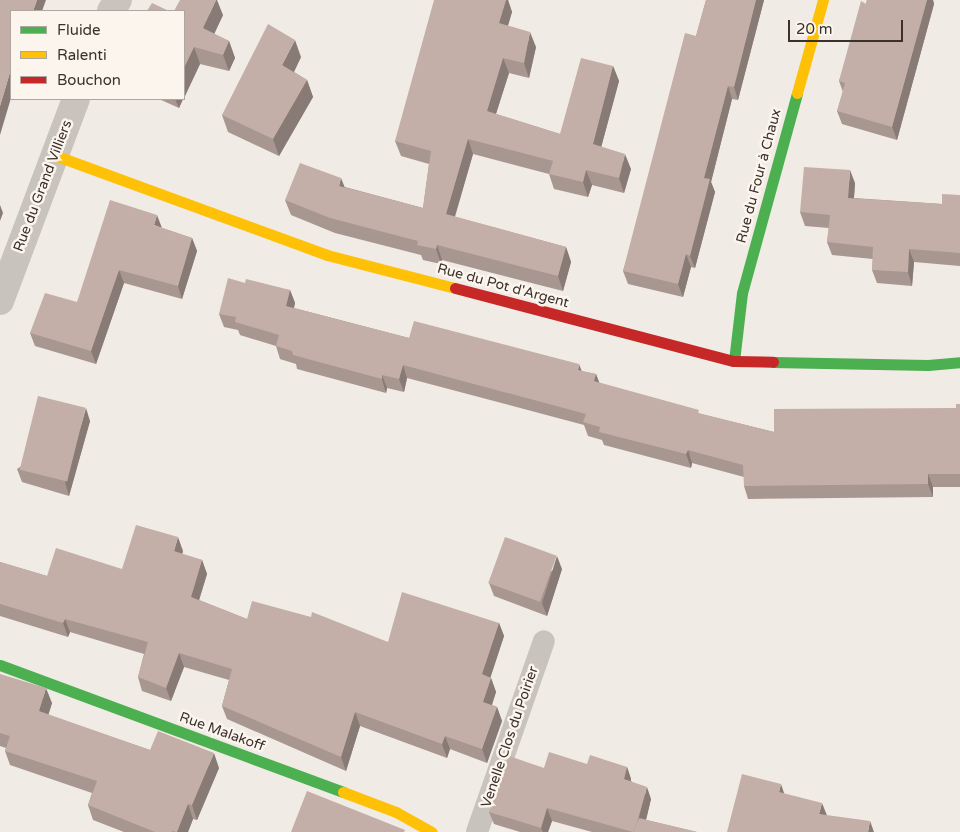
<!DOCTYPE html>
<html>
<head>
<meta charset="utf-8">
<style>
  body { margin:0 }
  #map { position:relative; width:960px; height:832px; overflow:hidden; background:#f0ebe5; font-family:"Varela Round",sans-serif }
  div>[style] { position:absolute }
  .lane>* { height:22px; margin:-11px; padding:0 11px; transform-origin:11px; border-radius:11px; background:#c9c3be }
  .street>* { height:28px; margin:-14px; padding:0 14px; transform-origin:14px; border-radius:14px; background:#c9c3be }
  .fast>* { height:11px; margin:-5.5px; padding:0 5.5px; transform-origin:5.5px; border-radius:5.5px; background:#4caf50 }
  .slow>* { height:11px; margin:-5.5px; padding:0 5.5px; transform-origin:5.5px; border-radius:5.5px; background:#ffc107 }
  .jam>* { height:11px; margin:-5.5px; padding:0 5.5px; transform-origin:5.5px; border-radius:5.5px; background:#c62828 }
  .wall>* { inset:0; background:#a89690 }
  .shaded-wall>* { inset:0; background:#887a75 }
  .building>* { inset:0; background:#c3afa7; transform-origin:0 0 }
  span { translate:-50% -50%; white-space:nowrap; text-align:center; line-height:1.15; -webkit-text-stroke:5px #fbf5ee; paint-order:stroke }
  .street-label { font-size:14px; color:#3b302b }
  .legend { position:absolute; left:10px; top:10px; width:175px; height:90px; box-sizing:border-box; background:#fbf5ee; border:1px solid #aea6a0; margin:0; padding:6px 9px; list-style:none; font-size:15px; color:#3b302b }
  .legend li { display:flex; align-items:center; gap:10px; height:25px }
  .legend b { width:25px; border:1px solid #aea6a0 }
  .scale { position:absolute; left:788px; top:20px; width:115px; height:22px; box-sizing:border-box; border:2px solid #3b302b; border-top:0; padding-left:6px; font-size:15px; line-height:18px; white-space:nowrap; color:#3b302b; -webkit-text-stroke:4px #fbf5ee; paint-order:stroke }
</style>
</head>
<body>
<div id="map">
  <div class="lane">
    <i style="left:477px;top:832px;width:202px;rotate:-70.7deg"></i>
  </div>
  <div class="street">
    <i style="left:111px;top:11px;width:13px;rotate:-58deg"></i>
    <i style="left:0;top:301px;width:216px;rotate:-69.4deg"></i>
  </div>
  <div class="fast">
    <i style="left:734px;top:361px;width:68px;rotate:-83.3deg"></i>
    <i style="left:742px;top:293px;width:207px;rotate:-74.6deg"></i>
    <i style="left:773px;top:362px;width:155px;rotate:1.1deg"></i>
    <i style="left:928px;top:365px;width:32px;rotate:-5deg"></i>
    <i style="left:0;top:665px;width:366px;rotate:20.3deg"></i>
  </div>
  <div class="slow">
    <i style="left:797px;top:93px;width:97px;rotate:-74.4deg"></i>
    <i style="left:54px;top:155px;width:291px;rotate:20.1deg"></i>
    <i style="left:327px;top:255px;width:132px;rotate:14.5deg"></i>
    <i style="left:343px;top:792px;width:57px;rotate:20.7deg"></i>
    <i style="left:396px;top:812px;width:41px;rotate:29.1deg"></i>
  </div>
  <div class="jam">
    <i style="left:455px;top:288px;width:288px;rotate:14.7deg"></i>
    <i style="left:734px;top:361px;width:39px;rotate:1deg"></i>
  </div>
  <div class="wall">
    <i style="clip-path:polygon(506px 0,508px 0,512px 12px,508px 26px,536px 47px,529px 78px,509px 73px,496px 114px,560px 134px,613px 66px,619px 81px,601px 147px,631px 169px,624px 193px,592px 185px,588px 197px,554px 189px,549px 174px,473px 154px,455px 217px,566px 247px,571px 262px,563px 291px,442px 260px,441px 264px,423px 260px,421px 255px,335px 233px,291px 215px,285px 200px,345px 187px,423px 208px,429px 164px,401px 156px,395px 141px)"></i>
    <i style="clip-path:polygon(706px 0,764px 0,738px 100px,732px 99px,711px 182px,715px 192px,695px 268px,691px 267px,683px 297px,628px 284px,623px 271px,696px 36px)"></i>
    <i style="clip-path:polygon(867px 0,933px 0,934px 4px,897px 140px,842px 124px,837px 111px,843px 92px,839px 81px)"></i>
    <i style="clip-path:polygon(184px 11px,223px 15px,214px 34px,229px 41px,235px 58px,229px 71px,200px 64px,184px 98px)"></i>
    <i style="clip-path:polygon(301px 57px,294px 72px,307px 80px,313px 97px,279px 156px,228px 132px,222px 115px)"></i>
    <i style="clip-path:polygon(159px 99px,183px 99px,179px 108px)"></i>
    <i style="clip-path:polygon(855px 183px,854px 198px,942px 204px,960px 195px,960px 266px,914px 262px,912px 286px,877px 283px,872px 270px,873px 259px,832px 255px,827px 242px,829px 228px,805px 226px,800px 212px)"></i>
    <i style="clip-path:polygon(162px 228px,192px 238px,197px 251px,182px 299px,124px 283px,96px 364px,35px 346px,30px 333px,77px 302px)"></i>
    <i style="clip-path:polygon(245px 283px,290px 290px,295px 303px,294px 308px,409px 338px,596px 374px,599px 383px,701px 414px,774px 432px,956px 408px,960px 404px,960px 487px,933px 487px,933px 497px,748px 499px,744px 486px,744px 477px,692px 463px,691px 468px,604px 445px,602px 440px,588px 436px,584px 425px,407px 378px,404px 392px,387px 388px,386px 393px,297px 369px,296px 364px,280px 359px,276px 346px,240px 335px,238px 330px,224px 327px,219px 314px)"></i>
    <i style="clip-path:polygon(90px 421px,69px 496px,22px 482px,17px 469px)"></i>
    <i style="clip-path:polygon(183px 551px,182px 554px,202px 560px,207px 574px,199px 600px,247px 619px,388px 642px,499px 623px,504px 636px,490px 678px,491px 678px,496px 692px,492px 705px,497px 707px,502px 721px,487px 763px,450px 749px,447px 758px,360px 726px,346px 771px,227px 719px,222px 706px,229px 680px,184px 667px,171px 701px,142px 691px,138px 677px,144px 654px,70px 632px,68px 637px,0 616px,0 562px,47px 576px,122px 569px)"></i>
    <i style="clip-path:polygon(562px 569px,547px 616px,494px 596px,489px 583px)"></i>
    <i style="clip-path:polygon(0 674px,52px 703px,48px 715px,150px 750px,219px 768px,197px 820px,193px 819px,188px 832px,124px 832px,93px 820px,88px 805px,92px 793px,10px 765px,5px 751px,6px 748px,0 746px)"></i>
    <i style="clip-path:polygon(587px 764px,627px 767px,631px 779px,631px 781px,651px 799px,646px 820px,697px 832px,592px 832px,552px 821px,548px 832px,520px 832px,494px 824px,489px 812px,544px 768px)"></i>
  </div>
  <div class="shaded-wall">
    <i style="clip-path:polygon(37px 0,46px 0,42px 11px,33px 11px)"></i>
    <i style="clip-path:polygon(216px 0,217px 0,223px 15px,209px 45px,203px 28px)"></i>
    <i style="clip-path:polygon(506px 0,508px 0,512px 12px,504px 38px,499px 23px)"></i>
    <i style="clip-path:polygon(756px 0,764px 0,738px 100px,734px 87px)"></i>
    <i style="clip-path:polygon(927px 0,933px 0,934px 4px,897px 140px,892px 127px)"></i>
    <i style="clip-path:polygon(530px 32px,536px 47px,529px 78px,524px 63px)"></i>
    <i style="clip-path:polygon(295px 40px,301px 57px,289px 82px,282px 65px)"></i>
    <i style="clip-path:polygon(229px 41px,235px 58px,229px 71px,223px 55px)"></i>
    <i style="clip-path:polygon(194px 47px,200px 64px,184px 98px,184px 68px)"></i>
    <i style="clip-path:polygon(503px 58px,509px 73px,492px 126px,487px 111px)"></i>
    <i style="clip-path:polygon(613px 66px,619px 81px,598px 159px,593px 144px)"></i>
    <i style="clip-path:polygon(11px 69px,11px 98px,0 135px,0 106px)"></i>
    <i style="clip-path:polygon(307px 80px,313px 97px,279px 156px,273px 139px)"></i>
    <i style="clip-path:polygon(728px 86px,732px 99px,711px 182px,715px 192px,695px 268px,690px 256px,704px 178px)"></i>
    <i style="clip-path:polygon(175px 99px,183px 99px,179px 108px)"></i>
    <i style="clip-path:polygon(468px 139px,473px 154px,451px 229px,446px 214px)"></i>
    <i style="clip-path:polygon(625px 154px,631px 169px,624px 193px,619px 178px)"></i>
    <i style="clip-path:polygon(586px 170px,592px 185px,588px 197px,583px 182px)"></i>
    <i style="clip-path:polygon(850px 170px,855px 183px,853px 211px,848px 198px)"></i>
    <i style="clip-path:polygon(341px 178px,347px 193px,339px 186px)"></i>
    <i style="clip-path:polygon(0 205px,3px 213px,0 221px)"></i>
    <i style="clip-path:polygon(157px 215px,162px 228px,154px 225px)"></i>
    <i style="clip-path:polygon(192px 238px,197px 251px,182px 299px,178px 286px)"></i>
    <i style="clip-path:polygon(437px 245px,442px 260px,441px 264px,436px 249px)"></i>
    <i style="clip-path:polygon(566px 247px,571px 262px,563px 291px,558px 276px)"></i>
    <i style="clip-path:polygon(909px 249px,914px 262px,912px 286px,908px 272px)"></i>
    <i style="clip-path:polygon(686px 254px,691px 267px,683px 297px,678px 284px)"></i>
    <i style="clip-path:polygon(119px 270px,124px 283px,96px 364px,91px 351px)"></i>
    <i style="clip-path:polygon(290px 290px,295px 303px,291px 319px,286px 306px)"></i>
    <i style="clip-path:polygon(579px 364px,584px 377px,578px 370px)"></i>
    <i style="clip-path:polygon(403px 365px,407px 378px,404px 392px,399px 379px)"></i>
    <i style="clip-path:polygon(596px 374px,601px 387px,594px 381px)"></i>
    <i style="clip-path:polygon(382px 375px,387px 388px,386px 393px,382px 379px)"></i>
    <i style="clip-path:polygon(86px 408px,90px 421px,69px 496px,65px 482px)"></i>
    <i style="clip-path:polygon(688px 450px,692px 463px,691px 468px,686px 454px)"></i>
    <i style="clip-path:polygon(928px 474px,933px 487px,933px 497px,928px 484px)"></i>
    <i style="clip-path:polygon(178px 537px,183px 551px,179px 565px,174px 551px)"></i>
    <i style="clip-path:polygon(557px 556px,562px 569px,547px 616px,542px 603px)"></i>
    <i style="clip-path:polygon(202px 560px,207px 574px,196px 610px,191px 597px)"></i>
    <i style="clip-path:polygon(65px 619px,70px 632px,68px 637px,63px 623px)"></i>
    <i style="clip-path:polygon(499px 623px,504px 636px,487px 688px,482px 674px)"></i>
    <i style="clip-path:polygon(179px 653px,184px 667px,171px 701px,166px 688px)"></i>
    <i style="clip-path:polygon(491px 678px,496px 692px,488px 716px,483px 702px)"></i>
    <i style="clip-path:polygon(46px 688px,52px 703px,45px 726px,39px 711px)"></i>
    <i style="clip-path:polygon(497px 707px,502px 721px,487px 763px,482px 749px)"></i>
    <i style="clip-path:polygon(355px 712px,360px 726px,346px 771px,341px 757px)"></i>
    <i style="clip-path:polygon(445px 736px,450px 749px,447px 758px,442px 744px)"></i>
    <i style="clip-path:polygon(214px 753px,219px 768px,197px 820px,192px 805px)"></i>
    <i style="clip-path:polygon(627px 767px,631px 779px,628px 791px,624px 779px)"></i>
    <i style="clip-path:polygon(781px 784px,786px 799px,779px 792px)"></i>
    <i style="clip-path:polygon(647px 787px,651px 799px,643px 832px,635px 832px)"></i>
    <i style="clip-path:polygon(822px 803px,828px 818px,819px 814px)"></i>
    <i style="clip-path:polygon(188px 804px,193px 819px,188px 832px,177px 832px)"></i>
    <i style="clip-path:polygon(547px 808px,552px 821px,548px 832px,543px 832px,541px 828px)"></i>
    <i style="clip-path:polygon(870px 821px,874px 832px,868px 832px)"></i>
  </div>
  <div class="building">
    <i style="clip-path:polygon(0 0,37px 0,33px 11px,11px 11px,11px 69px,0 106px)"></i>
    <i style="clip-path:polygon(180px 0,216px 0,203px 28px,229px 41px,223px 55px,194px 47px,184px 68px,184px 11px,174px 11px)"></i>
    <i style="clip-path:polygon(434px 0,506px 0,499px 23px,530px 32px,524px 63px,503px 58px,487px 111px,560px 134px,581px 58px,613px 66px,593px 144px,625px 154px,619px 178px,586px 170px,583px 182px,549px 174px,553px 161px,468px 139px,446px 214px,566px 247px,558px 276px,437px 245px,436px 249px,417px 245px,418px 241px,330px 218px,285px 200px,300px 163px,341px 178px,339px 186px,423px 208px,431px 151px,395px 141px)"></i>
    <i style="clip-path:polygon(706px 0,756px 0,734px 87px,728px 86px,704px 178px,710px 179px,690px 256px,686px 254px,678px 284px,623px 271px,685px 33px,696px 36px)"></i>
    <i style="clip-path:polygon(867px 0,927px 0,892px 127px,837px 111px,845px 83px,839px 81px,861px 1px,866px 4px)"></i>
    <i style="clip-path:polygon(152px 3px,169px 11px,147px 11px)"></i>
    <i style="clip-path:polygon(268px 24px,295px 40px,282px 65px,307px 80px,273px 139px,222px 115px)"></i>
    <i style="clip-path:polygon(804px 167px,850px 170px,848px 198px,942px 204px,942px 194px,960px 195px,960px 253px,909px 249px,908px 272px,872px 270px,873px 247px,827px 242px,830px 215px,800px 212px)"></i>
    <i style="clip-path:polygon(110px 200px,157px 215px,154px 225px,192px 238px,178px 286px,119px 270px,91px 351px,30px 333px,45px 293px,77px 302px)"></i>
    <i style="clip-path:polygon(228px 278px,245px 283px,246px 279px,290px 290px,286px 306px,409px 338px,414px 321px,579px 364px,578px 370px,596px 374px,594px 381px,699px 410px,698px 413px,774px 432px,774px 409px,956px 408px,956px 404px,960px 404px,960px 474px,928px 474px,928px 484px,744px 486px,743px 465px,688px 450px,686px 454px,599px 432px,600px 427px,583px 422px,586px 414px,403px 365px,399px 379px,382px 375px,382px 379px,293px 355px,292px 351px,276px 346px,279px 335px,235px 322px,236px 317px,219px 314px)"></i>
    <i style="left:38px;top:396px;width:49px;height:76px;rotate:14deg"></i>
    <i style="clip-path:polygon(136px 525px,178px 537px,174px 551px,202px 560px,191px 597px,247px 619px,252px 601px,311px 617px,312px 612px,388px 642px,402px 592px,499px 623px,482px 674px,491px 678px,483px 702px,497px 707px,482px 749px,445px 736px,442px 744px,355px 712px,341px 757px,222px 706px,232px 669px,179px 653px,166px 688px,138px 677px,148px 642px,65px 619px,63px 623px,0 604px,0 562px,47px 576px,56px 548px,122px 569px)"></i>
    <i style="left:505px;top:537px;width:55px;height:49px;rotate:20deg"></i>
    <i style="clip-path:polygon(0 674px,46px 688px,39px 711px,150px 750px,158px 731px,214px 753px,192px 805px,188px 804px,177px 832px,172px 831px,172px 832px,155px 832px,88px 805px,97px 781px,5px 751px,10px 736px,0 733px)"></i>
    <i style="clip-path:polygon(549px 752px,587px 764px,590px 755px,627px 767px,624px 779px,647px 787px,637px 822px,633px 832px,547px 808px,541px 828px,489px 812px,509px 756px,544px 768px)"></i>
    <i style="clip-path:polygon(742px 774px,781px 784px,779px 792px,822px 803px,819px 814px,870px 821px,868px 832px,727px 832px)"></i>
    <i style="clip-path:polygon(307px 791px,405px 830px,404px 832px,291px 832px)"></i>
    <i style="clip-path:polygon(639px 818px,697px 832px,633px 832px)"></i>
  </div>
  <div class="street-label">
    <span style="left:759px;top:176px;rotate:-75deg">Rue du Four à Chaux</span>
    <span style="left:43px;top:186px;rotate:-69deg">Rue du Grand Villiers</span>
    <span style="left:503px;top:286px;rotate:15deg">Rue du Pot d'Argent</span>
    <span style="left:222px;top:732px;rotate:20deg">Rue Malakoff</span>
    <span style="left:510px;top:737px;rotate:-71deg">Venelle Clos du Poirier</span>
  </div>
  <ul class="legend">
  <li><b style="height:6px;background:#4caf50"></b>Fluide</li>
  <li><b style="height:6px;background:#ffc107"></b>Ralenti</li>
  <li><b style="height:6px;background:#c62828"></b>Bouchon</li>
  </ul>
  <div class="scale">20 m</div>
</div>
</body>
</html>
